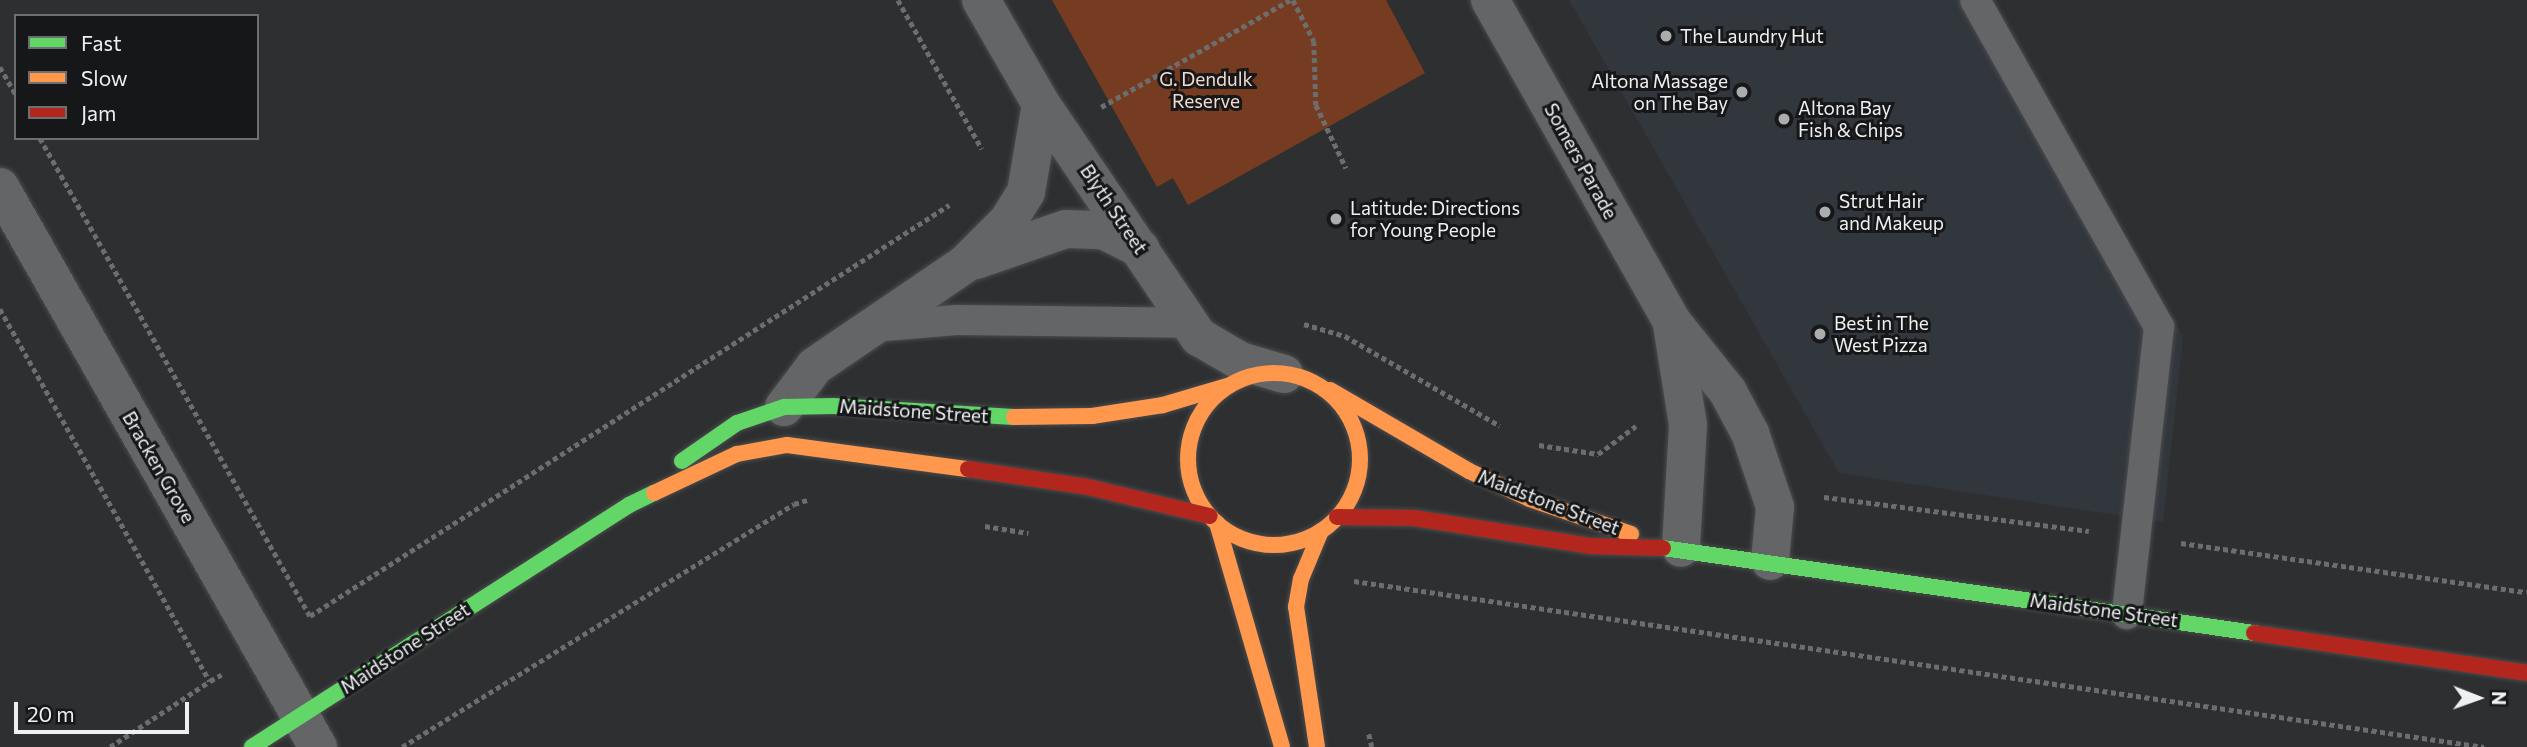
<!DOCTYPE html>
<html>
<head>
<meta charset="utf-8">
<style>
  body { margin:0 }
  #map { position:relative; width:2527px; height:747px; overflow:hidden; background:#2e2f31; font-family:Commissioner,sans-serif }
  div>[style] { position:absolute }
  .built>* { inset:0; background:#32373e }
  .green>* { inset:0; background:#763c21 }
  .path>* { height:4.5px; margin-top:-2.25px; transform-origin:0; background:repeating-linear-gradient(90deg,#6d6d6e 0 5px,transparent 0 8.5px) }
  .roads { filter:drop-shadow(0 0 2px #4a4b4c) drop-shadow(0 0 2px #4a4b4c) }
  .lane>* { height:30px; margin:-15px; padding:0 15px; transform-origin:15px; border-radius:15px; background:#646567 }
  .street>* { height:38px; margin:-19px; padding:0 19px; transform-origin:19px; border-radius:19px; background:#646567 }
  .fast>* { height:16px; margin:-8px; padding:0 8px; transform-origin:8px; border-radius:8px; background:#63d668 }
  .slow>* { height:16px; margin:-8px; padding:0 8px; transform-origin:8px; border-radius:8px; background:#ff974d }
  .slow>.ring { margin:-8px; padding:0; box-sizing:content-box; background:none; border:16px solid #ff974d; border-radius:50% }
  .jam>* { height:16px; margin:-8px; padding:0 8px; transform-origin:8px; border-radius:8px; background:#b3261e }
  .dots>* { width:19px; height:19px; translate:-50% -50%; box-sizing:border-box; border:4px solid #161718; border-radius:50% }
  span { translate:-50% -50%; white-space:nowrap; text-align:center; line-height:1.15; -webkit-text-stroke:6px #161718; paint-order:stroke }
  .poi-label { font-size:19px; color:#eff0f2 }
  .left { translate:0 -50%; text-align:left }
  .right { translate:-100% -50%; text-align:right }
  .park-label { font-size:19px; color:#f2dad0 }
  .street-label { font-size:19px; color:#eff0f2 }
  .legend { position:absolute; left:14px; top:14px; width:245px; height:126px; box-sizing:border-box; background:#161718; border:2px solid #6d6e6f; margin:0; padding:9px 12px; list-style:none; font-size:21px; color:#eff0f2 }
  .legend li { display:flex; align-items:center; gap:14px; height:35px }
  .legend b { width:35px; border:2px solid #6d6e6f }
  .north { position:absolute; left:2443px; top:663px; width:70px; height:70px; -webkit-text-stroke:5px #161718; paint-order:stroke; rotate:91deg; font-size:19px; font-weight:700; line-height:28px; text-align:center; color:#eff0f2 }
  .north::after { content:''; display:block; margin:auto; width:24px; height:32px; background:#eff0f2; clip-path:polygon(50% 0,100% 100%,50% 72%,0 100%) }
  .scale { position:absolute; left:14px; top:702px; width:175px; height:32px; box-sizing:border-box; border:4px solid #eff0f2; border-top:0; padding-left:9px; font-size:21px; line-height:24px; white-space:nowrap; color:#eff0f2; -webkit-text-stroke:5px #161718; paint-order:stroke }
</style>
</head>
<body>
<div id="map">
  <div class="built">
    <i style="clip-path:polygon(1569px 0,1991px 0,2183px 337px,2163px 522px,1839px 473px)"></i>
  </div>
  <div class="green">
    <i style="clip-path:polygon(1052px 0,1386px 0,1425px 73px,1188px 205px,1173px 178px,1157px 187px)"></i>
  </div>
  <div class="path">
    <i style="left:898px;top:0;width:171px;rotate:60.6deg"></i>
    <i style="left:1293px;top:0;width:46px;rotate:62.9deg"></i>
    <i style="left:1314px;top:41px;width:64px;rotate:88.2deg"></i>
    <i style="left:1316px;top:105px;width:70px;rotate:64.5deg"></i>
    <i style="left:0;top:67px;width:32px;rotate:60deg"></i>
    <i style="left:1101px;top:107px;width:217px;rotate:-29.5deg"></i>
    <i style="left:40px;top:138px;width:549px;rotate:60.54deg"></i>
    <i style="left:310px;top:616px;width:760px;rotate:-32.75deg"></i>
    <i style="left:0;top:309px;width:427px;rotate:60.6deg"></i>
    <i style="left:210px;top:681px;width:13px;rotate:-29deg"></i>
    <i style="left:1304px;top:324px;width:43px;rotate:16.3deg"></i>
    <i style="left:1345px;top:336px;width:179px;rotate:30.1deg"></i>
    <i style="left:1539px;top:445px;width:60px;rotate:8.7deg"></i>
    <i style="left:1598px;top:454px;width:47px;rotate:-36.4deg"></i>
    <i style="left:1824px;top:497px;width:267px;rotate:7.3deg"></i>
    <i style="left:985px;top:526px;width:44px;rotate:9.2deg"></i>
    <i style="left:2181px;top:543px;width:349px;rotate:8.1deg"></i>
    <i style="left:1354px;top:581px;width:1142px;rotate:8.36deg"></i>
    <i style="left:1369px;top:734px;width:13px;rotate:77deg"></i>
    <i style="left:110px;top:747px;width:120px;rotate:-33.4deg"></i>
    <i style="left:402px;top:747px;width:461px;rotate:-31.8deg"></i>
    <i style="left:794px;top:504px;width:14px;rotate:-17deg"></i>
  </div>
  <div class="roads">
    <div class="lane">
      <i style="left:1975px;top:0;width:375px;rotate:60.6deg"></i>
      <i style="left:2159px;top:327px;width:289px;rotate:96.4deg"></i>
      <i style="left:873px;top:327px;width:84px;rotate:-4.8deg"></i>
      <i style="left:957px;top:320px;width:232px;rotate:0.7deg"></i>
    </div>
    <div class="street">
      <i style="left:981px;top:0;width:120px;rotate:60deg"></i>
      <i style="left:1041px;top:104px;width:282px;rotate:55.9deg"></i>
      <i style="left:1199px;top:337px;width:48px;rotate:30.3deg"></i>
      <i style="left:1240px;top:361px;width:46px;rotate:16.5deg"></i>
      <i style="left:1490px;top:0;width:370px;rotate:60.5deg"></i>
      <i style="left:1672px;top:322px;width:90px;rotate:51.3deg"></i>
      <i style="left:1728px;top:392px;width:47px;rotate:61.8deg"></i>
      <i style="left:1750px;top:433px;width:78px;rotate:71.3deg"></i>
      <i style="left:1775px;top:507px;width:54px;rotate:95.3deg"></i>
      <i style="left:0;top:187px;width:644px;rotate:60.41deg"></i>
      <i style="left:976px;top:260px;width:95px;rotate:-19deg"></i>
      <i style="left:1066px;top:229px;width:37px;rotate:2deg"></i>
      <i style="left:1103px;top:230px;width:42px;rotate:26.6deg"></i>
      <i style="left:1672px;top:325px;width:101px;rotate:80.9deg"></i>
      <i style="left:1688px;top:425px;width:123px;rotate:93.3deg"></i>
      <i style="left:784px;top:407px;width:51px;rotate:-52.9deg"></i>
      <i style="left:815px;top:366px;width:181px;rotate:-34.2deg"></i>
      <i style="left:965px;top:264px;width:61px;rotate:-45deg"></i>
      <i style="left:1008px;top:221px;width:34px;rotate:-58deg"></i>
      <i style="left:1026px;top:192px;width:89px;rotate:-80.3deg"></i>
    </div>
    <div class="fast">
      <i style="left:682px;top:461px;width:67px;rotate:-34.6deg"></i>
      <i style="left:737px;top:423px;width:50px;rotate:-18.8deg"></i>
      <i style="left:784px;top:407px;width:49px;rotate:-1.2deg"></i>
      <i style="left:833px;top:406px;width:181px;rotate:3.5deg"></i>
      <i style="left:1663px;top:548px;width:597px;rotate:8.18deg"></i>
      <i style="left:252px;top:747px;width:448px;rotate:-32.7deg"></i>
      <i style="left:629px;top:505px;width:28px;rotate:-26deg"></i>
    </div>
    <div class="slow">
      <i class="ring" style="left:1188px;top:373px;width:156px;height:156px"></i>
      <i style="left:1330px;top:390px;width:161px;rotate:30.2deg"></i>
      <i style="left:1469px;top:471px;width:67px;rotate:24.7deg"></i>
      <i style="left:1530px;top:499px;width:107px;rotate:19.1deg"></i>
      <i style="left:1014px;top:417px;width:78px;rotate:-0.7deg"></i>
      <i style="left:1092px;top:416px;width:72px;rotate:-8.8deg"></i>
      <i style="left:1163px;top:405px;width:67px;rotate:-16.5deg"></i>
      <i style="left:654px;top:493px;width:92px;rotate:-25.2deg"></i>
      <i style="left:737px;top:454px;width:51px;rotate:-10.2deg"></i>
      <i style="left:787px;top:445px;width:183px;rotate:7.6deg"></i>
      <i style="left:1217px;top:523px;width:233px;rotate:73.8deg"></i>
      <i style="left:1317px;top:747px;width:142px;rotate:-98.5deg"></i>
      <i style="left:1296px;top:607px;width:28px;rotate:-80deg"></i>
      <i style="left:1301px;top:579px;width:52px;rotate:-67.4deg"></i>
    </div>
    <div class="jam">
      <i style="left:968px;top:469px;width:121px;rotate:8.5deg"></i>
      <i style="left:1088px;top:487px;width:125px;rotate:13.4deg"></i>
      <i style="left:1337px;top:517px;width:77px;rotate:0.7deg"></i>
      <i style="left:1414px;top:518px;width:178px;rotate:9deg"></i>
      <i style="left:1590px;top:546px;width:73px;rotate:1.6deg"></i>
      <i style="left:2254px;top:633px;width:276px;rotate:8.3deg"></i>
    </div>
  </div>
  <div class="dots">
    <i style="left:1666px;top:36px;background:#abacae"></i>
    <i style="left:1742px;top:92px;background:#abacae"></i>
    <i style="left:1784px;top:119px;background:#abacae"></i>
    <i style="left:1825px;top:212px;background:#abacae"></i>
    <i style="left:1336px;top:219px;background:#abacae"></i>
    <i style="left:1820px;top:334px;background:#abacae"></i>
  </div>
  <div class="poi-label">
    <span class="left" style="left:1680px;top:36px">The Laundry Hut</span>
    <span class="right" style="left:1728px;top:92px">Altona Massage<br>on The Bay</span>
    <span class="left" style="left:1798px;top:119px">Altona Bay<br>Fish &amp; Chips</span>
    <span class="left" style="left:1839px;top:212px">Strut Hair<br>and Makeup</span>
    <span class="left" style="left:1350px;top:219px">Latitude: Directions<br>for Young People</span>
    <span class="left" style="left:1834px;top:334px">Best in The<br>West Pizza</span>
  </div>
  <div class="park-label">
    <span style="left:1206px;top:90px">G. Dendulk<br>Reserve</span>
  </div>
  <div class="street-label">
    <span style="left:1581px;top:161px;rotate:61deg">Somers Parade</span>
    <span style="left:1114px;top:209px;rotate:56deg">Blyth Street</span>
    <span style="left:914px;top:411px;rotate:4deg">Maidstone Street</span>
    <span style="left:159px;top:467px;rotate:60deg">Bracken Grove</span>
    <span style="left:1549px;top:502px;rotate:21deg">Maidstone Street</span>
    <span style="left:2104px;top:610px;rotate:8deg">Maidstone Street</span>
    <span style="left:405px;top:648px;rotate:-33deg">Maidstone Street</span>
  </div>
  <ul class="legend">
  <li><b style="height:9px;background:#63d668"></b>Fast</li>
  <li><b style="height:9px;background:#ff974d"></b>Slow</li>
  <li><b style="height:9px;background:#b3261e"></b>Jam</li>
  </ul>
  <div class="north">N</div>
  <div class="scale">20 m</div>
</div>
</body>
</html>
